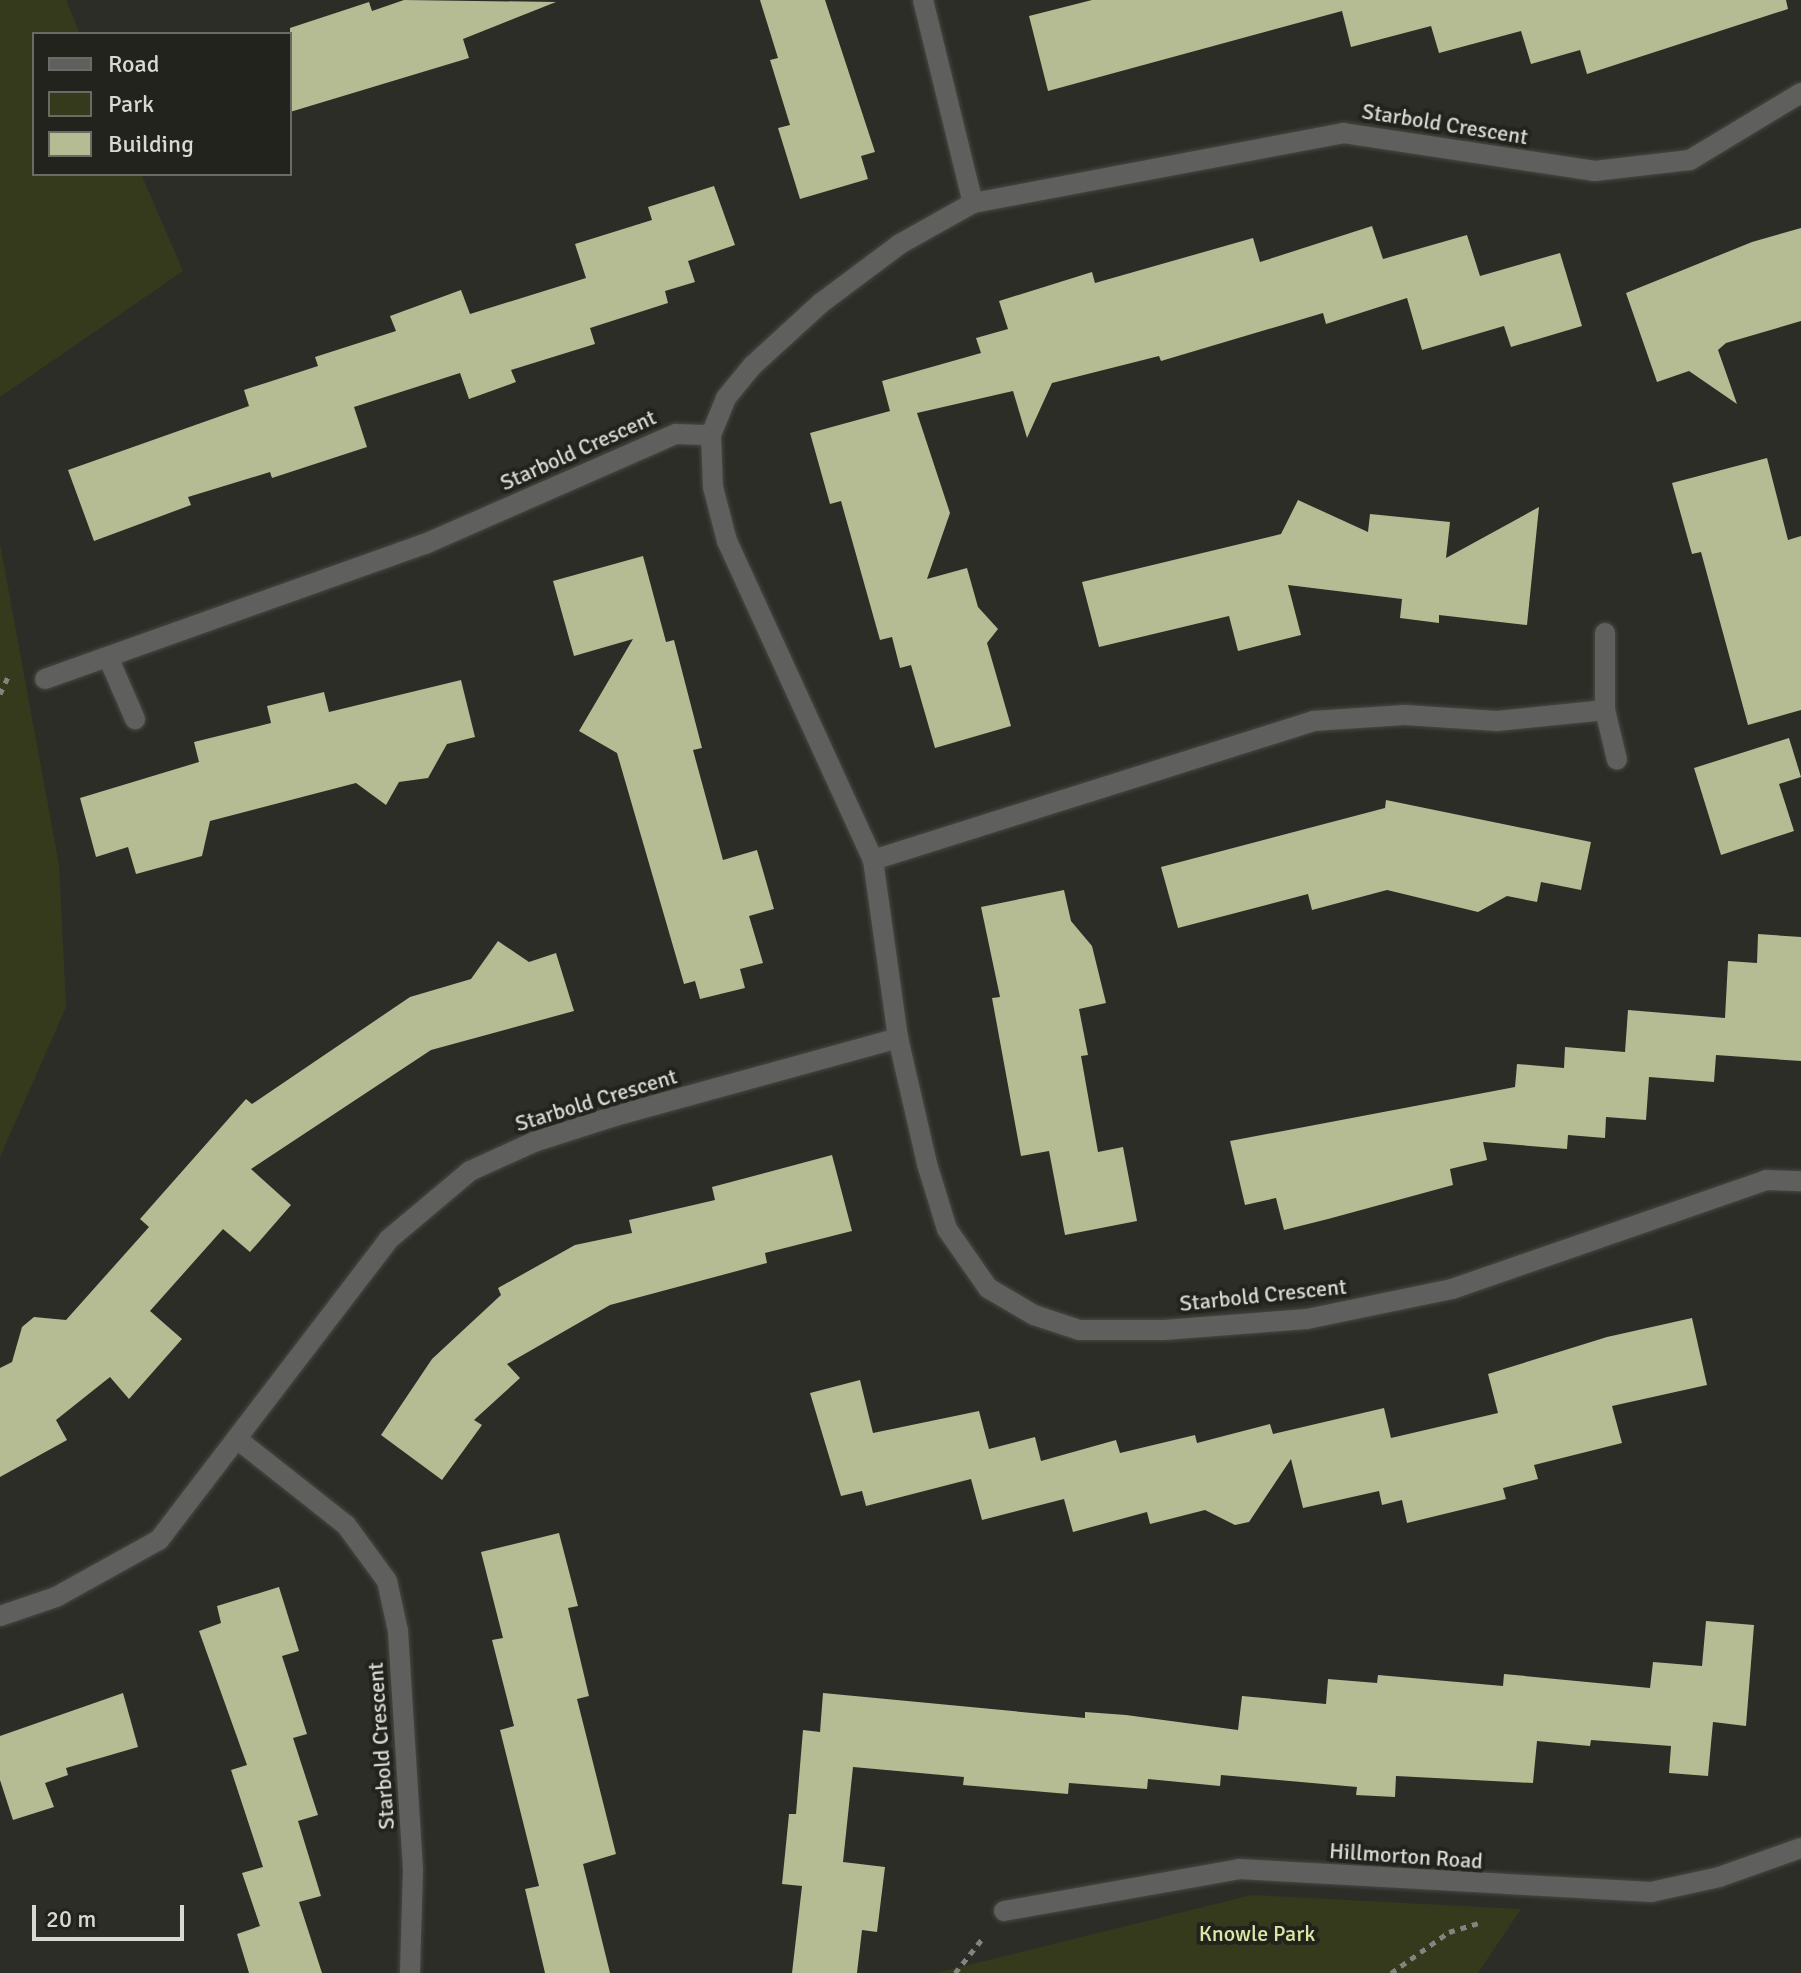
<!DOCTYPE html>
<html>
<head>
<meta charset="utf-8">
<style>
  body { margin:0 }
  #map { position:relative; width:1801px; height:1973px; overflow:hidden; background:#2c2d27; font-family:Signika,sans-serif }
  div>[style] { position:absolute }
  .green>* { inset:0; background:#363a1d }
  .building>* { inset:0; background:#b5bb93 }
  .path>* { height:5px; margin-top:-2.5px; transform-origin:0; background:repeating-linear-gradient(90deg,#83847f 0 6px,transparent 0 12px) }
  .roads { filter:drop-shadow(0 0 2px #484843) drop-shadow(0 0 2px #484843) }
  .minor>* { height:20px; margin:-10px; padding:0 10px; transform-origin:10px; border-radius:10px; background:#5f605d }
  span { translate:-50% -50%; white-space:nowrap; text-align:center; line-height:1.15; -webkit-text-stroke:8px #22231d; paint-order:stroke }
  .street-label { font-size:22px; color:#d8d8d4 }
  .park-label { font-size:22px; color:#dde6a5 }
  .legend { position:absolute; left:32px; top:32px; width:260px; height:144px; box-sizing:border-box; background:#22231d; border:2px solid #6b6b66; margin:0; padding:10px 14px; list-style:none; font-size:24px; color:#d8d8d4 }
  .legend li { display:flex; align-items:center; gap:16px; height:40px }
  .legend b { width:40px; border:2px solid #6b6b66 }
  .scale { position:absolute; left:32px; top:1905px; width:152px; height:36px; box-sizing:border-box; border:4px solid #d8d8d4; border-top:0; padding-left:10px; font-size:24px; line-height:28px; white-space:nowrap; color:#d8d8d4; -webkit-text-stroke:6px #22231d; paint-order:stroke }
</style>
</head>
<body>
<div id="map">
  <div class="green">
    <i style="clip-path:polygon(0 0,66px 0,80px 34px,34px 34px,34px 174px,141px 174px,183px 271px,0 397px)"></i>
    <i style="clip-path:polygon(0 544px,59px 865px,66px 1007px,0 1157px)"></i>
    <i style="clip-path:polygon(1252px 1895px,1521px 1909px,1478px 1973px,936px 1973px)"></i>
  </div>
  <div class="building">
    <i style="clip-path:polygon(404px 0,556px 2px,463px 39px,469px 58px,290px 112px,290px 28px,369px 2px,372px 11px)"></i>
    <i style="clip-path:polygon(760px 0,825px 0,875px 152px,861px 156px,868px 179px,800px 199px,778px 128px,790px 125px,770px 60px,778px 58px)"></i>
    <i style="clip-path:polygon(1092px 0,1786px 0,1788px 9px,1587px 74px,1580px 50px,1531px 64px,1521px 31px,1439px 53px,1431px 26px,1351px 47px,1342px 11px,1048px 91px,1029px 16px)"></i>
    <i style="clip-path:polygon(714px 186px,735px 245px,688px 261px,695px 282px,665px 291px,668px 303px,590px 328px,595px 344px,511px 370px,516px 382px,469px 399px,460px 373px,354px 407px,367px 447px,272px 478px,270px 472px,188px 497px,191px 505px,94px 541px,68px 470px,249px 406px,244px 390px,318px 366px,315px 357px,396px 331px,390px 316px,461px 290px,470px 314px,586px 278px,575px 244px,652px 220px,648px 207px)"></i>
    <i style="clip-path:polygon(1372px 226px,1383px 259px,1467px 235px,1480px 276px,1560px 253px,1582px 326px,1511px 347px,1504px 326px,1422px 350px,1407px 298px,1326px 324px,1323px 313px,1161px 361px,1159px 356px,1052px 383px,1027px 438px,1013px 391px,917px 413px,950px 513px,927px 579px,967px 568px,978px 607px,998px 629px,987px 643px,1011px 726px,935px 748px,911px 665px,900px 668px,892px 637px,880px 640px,841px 501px,830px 504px,810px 433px,890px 411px,882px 381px,981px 353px,976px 338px,1008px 329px,999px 301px,1092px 272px,1095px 283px,1253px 238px,1260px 262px)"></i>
    <i style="clip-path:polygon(1801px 228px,1801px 321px,1726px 343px,1718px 350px,1737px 404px,1689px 371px,1657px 382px,1626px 293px,1752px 242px)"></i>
    <i style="clip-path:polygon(1767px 458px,1788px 540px,1801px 536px,1801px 710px,1748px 725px,1701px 552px,1692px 554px,1672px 483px)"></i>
    <i style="clip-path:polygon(1298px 500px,1368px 532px,1370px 514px,1450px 522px,1446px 558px,1539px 507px,1527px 625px,1439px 615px,1439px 623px,1400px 618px,1402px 599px,1288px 585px,1301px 635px,1238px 651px,1229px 616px,1099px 647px,1082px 582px,1281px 534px)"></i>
    <i style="clip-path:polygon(643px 556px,666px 642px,674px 640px,702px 748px,693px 750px,723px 860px,757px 850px,774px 909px,749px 916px,763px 963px,740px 969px,745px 988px,700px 999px,695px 981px,684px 984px,617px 753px,579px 731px,633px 639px,574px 656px,553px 581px)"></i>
    <i style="clip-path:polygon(461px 680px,475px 737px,447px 744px,428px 778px,399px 782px,386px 805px,356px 783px,210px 821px,202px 856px,136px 874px,128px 847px,96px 857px,80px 798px,199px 762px,194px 742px,271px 723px,267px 706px,324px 692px,329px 712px)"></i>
    <i style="clip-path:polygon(1789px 738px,1801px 777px,1779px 784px,1794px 831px,1721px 855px,1694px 768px)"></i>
    <i style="clip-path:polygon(1386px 800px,1591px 842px,1581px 890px,1541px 882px,1537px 902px,1507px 896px,1478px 912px,1387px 890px,1312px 910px,1308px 894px,1178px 928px,1161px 867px,1385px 808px)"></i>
    <i style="clip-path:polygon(1064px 890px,1071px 921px,1092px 946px,1106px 1003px,1079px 1009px,1088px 1055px,1081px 1056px,1098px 1152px,1123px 1147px,1137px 1221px,1065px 1235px,1049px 1151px,1021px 1156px,992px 998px,1000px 997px,981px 907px)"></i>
    <i style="clip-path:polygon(1758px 934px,1801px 937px,1801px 1061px,1716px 1055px,1714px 1082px,1649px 1077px,1646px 1120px,1606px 1117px,1605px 1138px,1568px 1135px,1567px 1149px,1483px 1142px,1487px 1160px,1450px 1169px,1453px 1185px,1328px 1219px,1284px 1230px,1276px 1198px,1245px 1205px,1230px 1141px,1515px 1087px,1517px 1064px,1564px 1068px,1565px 1047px,1625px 1052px,1628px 1010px,1725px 1018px,1728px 961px,1757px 963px)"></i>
    <i style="clip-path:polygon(498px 941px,529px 962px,556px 953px,574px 1011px,431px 1050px,251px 1169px,291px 1205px,250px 1252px,223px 1229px,150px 1311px,182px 1339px,129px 1399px,110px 1377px,56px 1420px,67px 1440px,0 1477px,0 1368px,12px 1362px,22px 1327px,34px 1317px,66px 1320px,149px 1227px,140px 1219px,246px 1099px,252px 1104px,410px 997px,471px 979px)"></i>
    <i style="clip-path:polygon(832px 1155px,852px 1231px,765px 1253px,767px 1263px,610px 1305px,507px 1364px,520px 1378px,474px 1420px,482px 1425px,442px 1480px,381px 1435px,432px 1359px,501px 1295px,498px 1288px,575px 1245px,632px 1233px,629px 1220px,715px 1200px,712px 1187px)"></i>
    <i style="clip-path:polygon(1692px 1318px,1707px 1385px,1612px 1406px,1622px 1443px,1534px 1465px,1538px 1479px,1503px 1488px,1506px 1499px,1407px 1523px,1402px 1500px,1382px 1505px,1379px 1491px,1303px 1508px,1291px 1459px,1249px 1522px,1235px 1525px,1205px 1510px,1150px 1524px,1147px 1512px,1073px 1532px,1064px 1499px,982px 1520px,971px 1479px,866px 1506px,862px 1491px,841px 1496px,810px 1393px,860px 1380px,873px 1433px,979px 1411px,989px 1449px,1035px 1437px,1041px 1461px,1116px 1440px,1120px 1453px,1195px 1435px,1197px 1443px,1270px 1424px,1273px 1434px,1384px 1408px,1391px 1438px,1498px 1413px,1488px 1374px,1607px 1337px)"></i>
    <i style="clip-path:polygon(559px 1533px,578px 1606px,568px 1608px,589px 1696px,577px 1699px,616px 1854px,583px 1864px,610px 1973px,545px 1973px,525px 1889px,539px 1886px,500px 1730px,514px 1726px,492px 1640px,503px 1638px,481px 1552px)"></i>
    <i style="clip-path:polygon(279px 1587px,299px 1651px,282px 1656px,307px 1734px,293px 1738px,318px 1815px,298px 1821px,321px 1896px,299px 1902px,322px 1973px,249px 1973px,237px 1934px,260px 1926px,242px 1873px,263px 1867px,231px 1770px,247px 1765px,199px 1631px,221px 1623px,217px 1606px)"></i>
    <i style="clip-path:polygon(1706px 1621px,1754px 1625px,1746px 1726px,1713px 1722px,1708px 1776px,1669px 1773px,1671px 1746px,1591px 1740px,1590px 1746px,1537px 1741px,1533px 1783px,1396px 1776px,1395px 1797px,1356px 1795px,1357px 1787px,1221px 1775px,1220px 1786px,1148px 1779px,1147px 1789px,1069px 1783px,1068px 1794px,963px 1785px,964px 1777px,853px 1767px,843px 1862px,885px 1867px,877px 1932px,862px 1930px,857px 1973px,792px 1973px,802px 1886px,782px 1884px,789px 1814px,796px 1814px,803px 1730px,820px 1732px,823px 1693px,1085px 1718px,1085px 1712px,1126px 1715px,1238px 1730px,1242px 1696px,1326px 1704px,1328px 1679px,1377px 1683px,1378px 1675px,1503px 1686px,1504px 1674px,1650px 1688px,1653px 1662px,1702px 1666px)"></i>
    <i style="clip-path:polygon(123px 1693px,138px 1747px,66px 1768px,68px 1775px,45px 1783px,54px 1807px,13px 1820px,0 1780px,0 1736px)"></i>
  </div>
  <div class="path">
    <i style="left:0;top:694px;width:19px;rotate:-65deg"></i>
    <i style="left:955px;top:1973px;width:43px;rotate:-51.5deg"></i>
    <i style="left:1391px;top:1973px;width:71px;rotate:-35.3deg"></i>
    <i style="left:1449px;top:1932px;width:34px;rotate:-17deg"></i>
  </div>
  <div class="roads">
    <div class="minor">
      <i style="left:923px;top:0;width:209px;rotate:76.2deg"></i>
      <i style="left:1801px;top:93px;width:130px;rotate:148.9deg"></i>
      <i style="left:1690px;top:160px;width:96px;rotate:173.4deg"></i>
      <i style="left:1595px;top:171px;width:254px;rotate:-171.4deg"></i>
      <i style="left:1344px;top:133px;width:378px;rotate:169.3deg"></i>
      <i style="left:973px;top:203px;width:84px;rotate:150.7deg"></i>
      <i style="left:900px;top:244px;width:99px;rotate:143.2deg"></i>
      <i style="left:821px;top:303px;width:92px;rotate:137.6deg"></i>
      <i style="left:753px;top:365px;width:43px;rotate:129.3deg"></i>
      <i style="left:726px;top:398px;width:40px;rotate:112deg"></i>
      <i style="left:711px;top:435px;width:52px;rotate:87.8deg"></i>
      <i style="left:713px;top:487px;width:56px;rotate:75.5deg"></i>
      <i style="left:727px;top:541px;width:351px;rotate:65.4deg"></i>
      <i style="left:873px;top:860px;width:180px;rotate:82deg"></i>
      <i style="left:898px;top:1038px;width:129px;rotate:77deg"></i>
      <i style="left:927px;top:1164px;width:68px;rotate:72.9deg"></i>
      <i style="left:947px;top:1229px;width:72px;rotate:55.2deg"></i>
      <i style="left:988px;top:1288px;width:53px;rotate:30.4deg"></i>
      <i style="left:1034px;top:1315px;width:47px;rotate:18.4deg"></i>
      <i style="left:1079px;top:1330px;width:85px"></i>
      <i style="left:1164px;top:1330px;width:143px;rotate:-4.4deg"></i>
      <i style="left:1307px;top:1319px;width:148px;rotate:-11.7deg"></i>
      <i style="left:1452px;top:1289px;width:332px;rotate:-19.1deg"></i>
      <i style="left:1766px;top:1180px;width:35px;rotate:2deg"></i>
      <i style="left:1605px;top:633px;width:77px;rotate:90deg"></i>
      <i style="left:1605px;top:710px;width:51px;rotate:76.5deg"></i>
      <i style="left:108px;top:657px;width:68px;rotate:66.5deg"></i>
      <i style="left:45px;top:679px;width:403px;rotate:-19.6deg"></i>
      <i style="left:425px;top:544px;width:274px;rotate:-23.7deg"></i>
      <i style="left:676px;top:434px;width:35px;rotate:2deg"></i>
      <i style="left:873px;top:860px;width:461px;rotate:-17.5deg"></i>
      <i style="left:1313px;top:721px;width:92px;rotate:-3.7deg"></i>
      <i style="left:1405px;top:715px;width:92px;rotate:3.7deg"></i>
      <i style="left:1497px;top:721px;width:109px;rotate:-5.8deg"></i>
      <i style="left:237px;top:1439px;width:139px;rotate:38.3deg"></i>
      <i style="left:346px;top:1525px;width:69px;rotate:53.8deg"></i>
      <i style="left:387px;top:1581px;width:51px;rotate:77.6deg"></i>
      <i style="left:398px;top:1631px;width:239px;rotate:86.4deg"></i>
      <i style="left:413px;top:1870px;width:103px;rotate:91.7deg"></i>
      <i style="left:0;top:1616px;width:59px;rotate:-18.7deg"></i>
      <i style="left:56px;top:1597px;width:118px;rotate:-29deg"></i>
      <i style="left:159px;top:1540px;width:377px;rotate:-52.6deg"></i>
      <i style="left:388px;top:1240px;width:107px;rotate:-40.1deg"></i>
      <i style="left:470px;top:1171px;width:70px;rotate:-24.4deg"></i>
      <i style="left:534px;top:1142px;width:85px;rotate:-17.8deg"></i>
      <i style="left:615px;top:1116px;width:294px;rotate:-15.4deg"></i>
      <i style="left:1004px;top:1911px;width:239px;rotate:-10.1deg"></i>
      <i style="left:1239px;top:1869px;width:413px;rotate:3.2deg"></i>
      <i style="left:1651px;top:1892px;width:70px;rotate:-12.4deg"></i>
      <i style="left:1719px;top:1877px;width:87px;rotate:-19.5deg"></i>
    </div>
  </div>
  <div class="street-label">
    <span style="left:1445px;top:124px;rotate:9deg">Starbold Crescent</span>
    <span style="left:578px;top:450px;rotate:-24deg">Starbold Crescent</span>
    <span style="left:596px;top:1100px;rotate:-17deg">Starbold Crescent</span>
    <span style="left:1263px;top:1295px;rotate:-6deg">Starbold Crescent</span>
    <span style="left:381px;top:1746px;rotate:-94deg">Starbold Crescent</span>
    <span style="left:1406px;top:1856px;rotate:4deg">Hillmorton Road</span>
  </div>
  <div class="park-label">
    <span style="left:1257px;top:1934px">Knowle Park</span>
  </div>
  <ul class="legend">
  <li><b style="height:10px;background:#5f605d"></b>Road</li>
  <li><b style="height:22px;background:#363a1d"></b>Park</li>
  <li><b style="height:22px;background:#b5bb93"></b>Building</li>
  </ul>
  <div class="scale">20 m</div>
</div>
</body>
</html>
